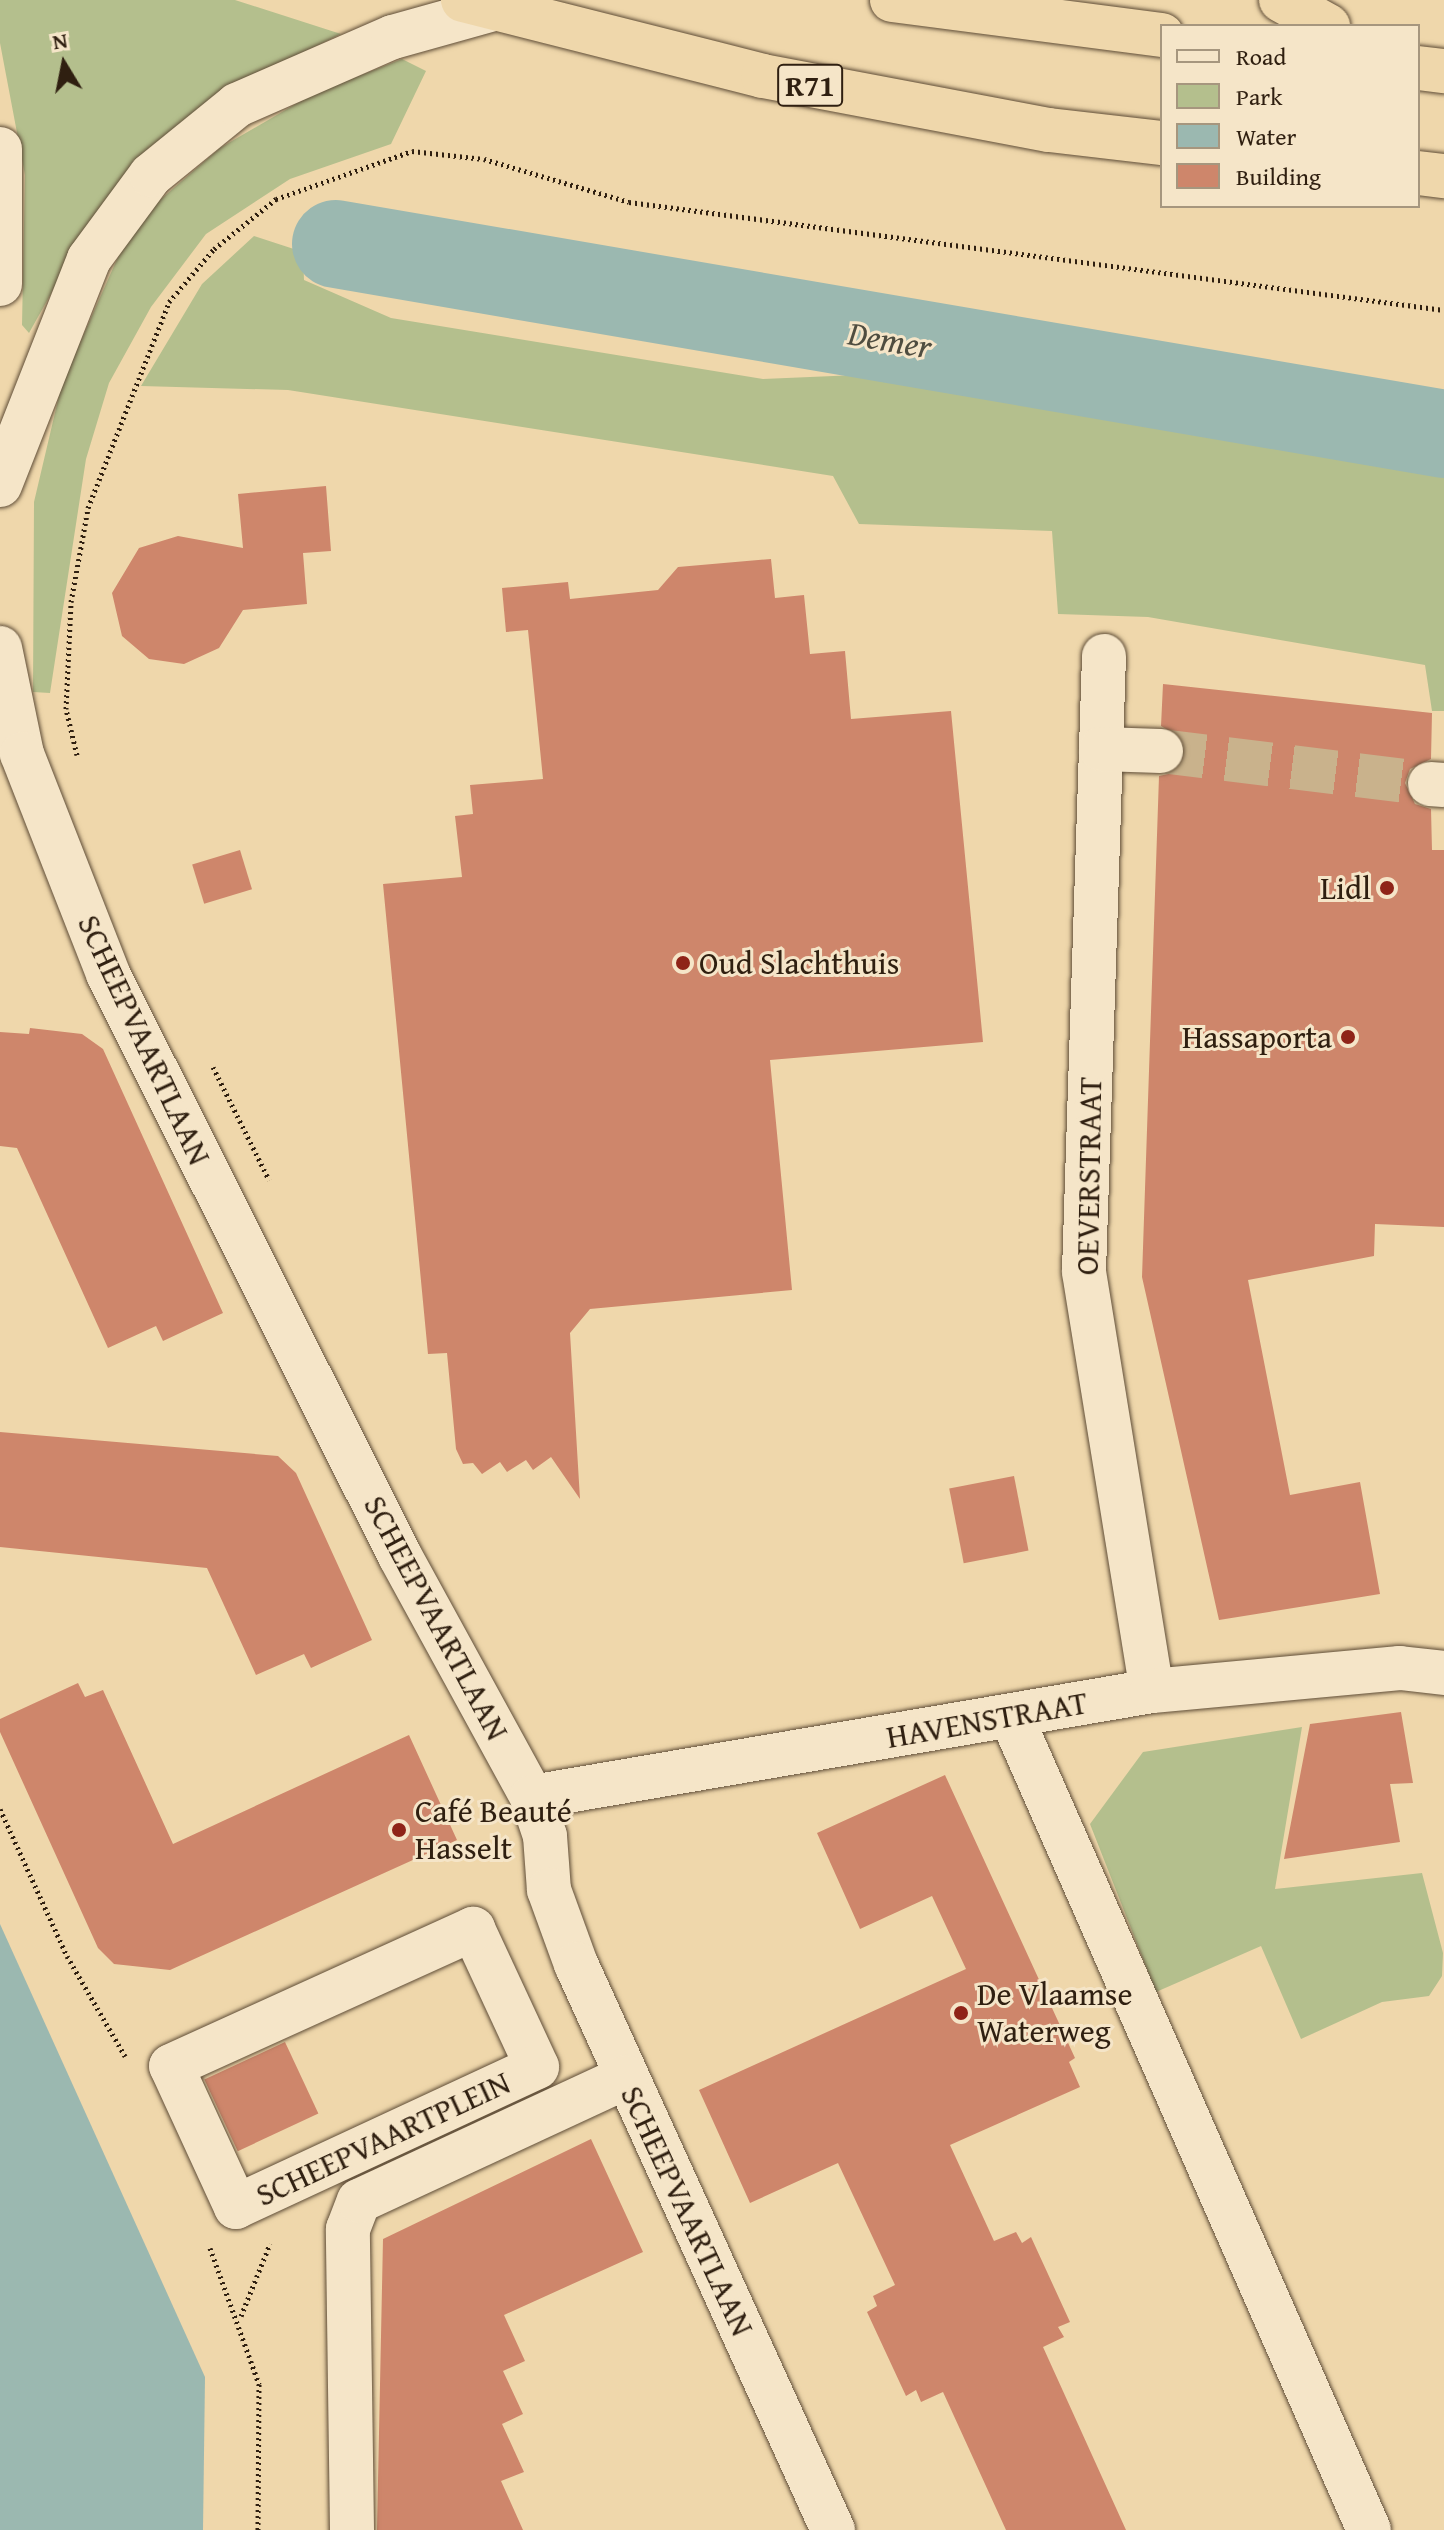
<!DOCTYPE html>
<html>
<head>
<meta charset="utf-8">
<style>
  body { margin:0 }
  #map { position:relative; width:1444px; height:2530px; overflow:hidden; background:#efd7ab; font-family:"Gentium Book Plus",serif }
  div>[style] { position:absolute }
  .green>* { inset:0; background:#b4bf8d }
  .water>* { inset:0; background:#9bb8b0 }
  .river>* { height:88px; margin:-44px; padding:0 44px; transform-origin:44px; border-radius:44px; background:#9bb8b0 }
  .building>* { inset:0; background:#ce866b; transform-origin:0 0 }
  .minor-tunnel>* { height:44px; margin-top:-22px; transform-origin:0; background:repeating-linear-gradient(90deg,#c9b28c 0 44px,transparent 0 66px) }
  .path>* { height:5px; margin-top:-2.5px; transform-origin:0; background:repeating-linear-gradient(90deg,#2f1f10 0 2px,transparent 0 6px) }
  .roads { filter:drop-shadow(0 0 2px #5f4d37) drop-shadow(0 0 2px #5f4d37) }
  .minor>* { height:44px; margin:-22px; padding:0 22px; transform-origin:22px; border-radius:22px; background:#f5e5c8 }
  .highway>* { height:44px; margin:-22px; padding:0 22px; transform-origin:22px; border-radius:22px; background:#efd7ab }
  .dots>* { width:22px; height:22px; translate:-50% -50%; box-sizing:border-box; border:4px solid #f5e5c8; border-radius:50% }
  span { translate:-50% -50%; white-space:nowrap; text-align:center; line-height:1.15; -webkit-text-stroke:6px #f5e5c8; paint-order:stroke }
  .shield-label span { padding:2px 6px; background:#f5e5c8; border:2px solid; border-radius:6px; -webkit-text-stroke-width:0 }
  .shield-label { font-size:30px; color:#2f1f10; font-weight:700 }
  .poi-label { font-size:32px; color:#2f1f10 }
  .right { translate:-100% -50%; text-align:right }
  .left { translate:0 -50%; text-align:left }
  .street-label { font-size:32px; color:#2f1f10 }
  .water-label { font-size:34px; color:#4f4d40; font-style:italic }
  .legend { position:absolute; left:1160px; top:24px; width:260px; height:184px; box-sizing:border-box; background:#f5e5c8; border:2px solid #a6967e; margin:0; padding:10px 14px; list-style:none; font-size:24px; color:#2f1f10 }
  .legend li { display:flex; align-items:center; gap:16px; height:40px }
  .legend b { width:40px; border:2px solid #a6967e }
  .north { position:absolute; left:24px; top:24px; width:80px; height:80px; -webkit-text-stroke:6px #f5e5c8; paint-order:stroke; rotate:350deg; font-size:22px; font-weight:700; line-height:32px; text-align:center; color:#2f1f10 }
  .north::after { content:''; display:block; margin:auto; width:28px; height:36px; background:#2f1f10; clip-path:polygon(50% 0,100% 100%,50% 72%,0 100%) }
</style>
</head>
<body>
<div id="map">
  <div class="green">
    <i style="clip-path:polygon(0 0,235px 0,341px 34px,226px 90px,137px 161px,94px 217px,29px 333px,22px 325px,25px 175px,0 43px)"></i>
    <i style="clip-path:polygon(402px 59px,426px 71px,391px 144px,290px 179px,206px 234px,151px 307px,109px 383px,86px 459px,50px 693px,33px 692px,34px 502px,62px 383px,118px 257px,153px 206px,220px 148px,313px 94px)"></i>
    <i style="clip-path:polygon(254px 236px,303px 252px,304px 280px,391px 318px,763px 379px,857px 375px,1444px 465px,1444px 711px,1432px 711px,1425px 665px,1148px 617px,1058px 614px,1052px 531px,859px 524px,833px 476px,288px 390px,141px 386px,202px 284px)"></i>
    <i style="clip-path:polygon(1302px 1727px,1275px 1889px,1422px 1873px,1443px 1953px,1442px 1976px,1429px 1996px,1382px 2002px,1301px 2039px,1261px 1946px,1156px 1992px,1090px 1824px,1143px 1752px)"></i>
  </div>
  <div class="water">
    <i style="clip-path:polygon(0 1924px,205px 2377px,203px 2530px,0 2530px)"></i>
  </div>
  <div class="river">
    <i style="left:336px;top:244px;width:1124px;rotate:9.73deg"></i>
  </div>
  <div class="building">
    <i style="clip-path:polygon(326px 486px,331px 551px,303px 553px,307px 604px,243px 610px,219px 648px,184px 664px,149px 659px,122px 636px,112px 593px,139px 548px,178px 536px,243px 548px,238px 494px)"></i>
    <i style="clip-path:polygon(771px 559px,775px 598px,804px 595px,810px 654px,845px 651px,851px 719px,951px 711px,983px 1042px,770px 1060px,792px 1290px,590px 1309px,570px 1333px,580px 1499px,551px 1457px,533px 1470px,526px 1460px,507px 1472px,500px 1462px,482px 1474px,473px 1463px,463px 1464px,456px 1449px,447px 1353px,428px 1354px,383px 884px,462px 877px,455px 816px,473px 814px,470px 785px,543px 779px,528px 630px,506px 632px,502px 588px,568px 582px,570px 599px,658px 590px,678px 567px)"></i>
    <i style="clip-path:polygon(1163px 684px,1432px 713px,1431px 759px,1410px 769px,1405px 783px,1415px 804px,1431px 809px,1432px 850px,1444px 850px,1444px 1227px,1375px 1224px,1374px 1256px,1248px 1280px,1290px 1495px,1360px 1482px,1380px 1594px,1219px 1620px,1142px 1277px,1159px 776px,1173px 773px,1186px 753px,1183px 739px,1161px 726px)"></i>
    <i style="left:240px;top:850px;width:41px;height:50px;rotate:73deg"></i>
    <i style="clip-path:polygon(30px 1028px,82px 1034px,103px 1049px,223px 1313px,163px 1341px,156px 1326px,108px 1348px,17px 1148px,0 1146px,0 1032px,29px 1034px)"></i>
    <i style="clip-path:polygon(0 1432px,278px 1456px,296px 1473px,372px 1640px,311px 1668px,304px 1654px,256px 1675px,207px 1568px,0 1547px)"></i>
    <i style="left:1014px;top:1476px;width:76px;height:66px;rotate:79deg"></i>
    <i style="clip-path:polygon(78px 1683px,85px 1697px,103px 1690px,173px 1844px,409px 1735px,457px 1840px,170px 1970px,114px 1964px,98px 1948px,0 1732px,0 1719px)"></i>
    <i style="clip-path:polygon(1401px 1712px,1413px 1783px,1390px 1784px,1400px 1842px,1284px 1859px,1310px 1724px)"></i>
    <i style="clip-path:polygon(945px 1775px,1075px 2058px,1069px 2062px,1080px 2087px,950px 2145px,994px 2241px,1016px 2232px,1022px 2243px,1031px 2237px,1070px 2322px,1058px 2327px,1064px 2337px,1043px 2347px,1126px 2530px,1006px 2530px,943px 2392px,921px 2402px,916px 2390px,906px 2396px,867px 2312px,877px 2306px,873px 2296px,895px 2285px,838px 2163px,750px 2203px,699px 2090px,966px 1969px,932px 1896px,860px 1929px,817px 1833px)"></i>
    <i style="left:285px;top:2042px;width:79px;height:89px;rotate:65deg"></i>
    <i style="clip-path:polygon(591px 2139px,643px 2252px,504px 2315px,525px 2361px,503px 2371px,523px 2414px,502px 2424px,524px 2472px,501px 2481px,523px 2530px,377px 2530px,383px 2239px)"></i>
  </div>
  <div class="minor-tunnel">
    <i style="left:1161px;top:751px;width:271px;rotate:7deg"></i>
  </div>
  <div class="path">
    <i style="left:77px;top:755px;width:47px;rotate:-103.4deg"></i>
    <i style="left:66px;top:709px;width:107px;rotate:-87.3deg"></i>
    <i style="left:71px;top:602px;width:96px;rotate:-79.7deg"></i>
    <i style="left:88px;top:508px;width:221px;rotate:-68.5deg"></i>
    <i style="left:169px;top:302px;width:70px;rotate:-49.7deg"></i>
    <i style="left:214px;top:249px;width:80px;rotate:-38.9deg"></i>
    <i style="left:276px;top:199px;width:144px;rotate:-19.4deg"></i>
    <i style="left:412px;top:151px;width:72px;rotate:6.3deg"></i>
    <i style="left:484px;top:159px;width:151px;rotate:16.5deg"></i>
    <i style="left:629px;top:202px;width:822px;rotate:7.55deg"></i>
    <i style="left:213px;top:1067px;width:126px;rotate:63.6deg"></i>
    <i style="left:0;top:1809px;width:162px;rotate:65.5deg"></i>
    <i style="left:67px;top:1956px;width:116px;rotate:59.9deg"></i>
    <i style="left:210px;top:2248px;width:145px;rotate:70.2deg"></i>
    <i style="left:259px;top:2384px;width:146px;rotate:90.4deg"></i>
    <i style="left:241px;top:2316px;width:78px;rotate:-68.1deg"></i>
  </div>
  <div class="roads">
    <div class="minor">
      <i style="left:0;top:149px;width:135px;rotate:90deg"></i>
      <i style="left:0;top:485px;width:243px;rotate:-68.5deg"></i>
      <i style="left:89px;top:259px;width:104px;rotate:-53.6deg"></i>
      <i style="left:151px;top:175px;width:111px;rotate:-39.1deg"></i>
      <i style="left:237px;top:105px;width:170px;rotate:-23.6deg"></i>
      <i style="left:393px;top:37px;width:104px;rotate:-15.6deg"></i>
      <i style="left:0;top:648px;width:108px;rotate:78.3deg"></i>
      <i style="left:22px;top:754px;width:236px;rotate:68.6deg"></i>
      <i style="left:108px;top:974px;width:651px;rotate:63.36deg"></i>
      <i style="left:400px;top:1556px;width:275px;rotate:61.3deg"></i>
      <i style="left:532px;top:1797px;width:41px;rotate:71.6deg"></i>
      <i style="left:545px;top:1836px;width:54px;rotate:85.8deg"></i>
      <i style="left:549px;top:1890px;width:79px;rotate:70deg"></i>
      <i style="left:576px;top:1964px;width:622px;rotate:65.58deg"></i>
      <i style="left:1104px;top:656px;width:616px;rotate:91.86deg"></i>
      <i style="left:1084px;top:1272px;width:424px;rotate:80.8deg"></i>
      <i style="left:1101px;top:749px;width:60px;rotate:1.9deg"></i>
      <i style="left:1430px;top:784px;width:14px;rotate:4deg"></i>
      <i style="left:1011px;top:1716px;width:889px;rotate:66.26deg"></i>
      <i style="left:532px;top:1797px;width:629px;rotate:-9.7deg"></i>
      <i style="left:1152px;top:1691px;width:249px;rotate:-5.3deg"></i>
      <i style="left:1400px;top:1668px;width:44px;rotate:6.5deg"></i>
      <i style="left:473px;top:1929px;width:152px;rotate:65.1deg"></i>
      <i style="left:537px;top:2067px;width:332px;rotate:155.1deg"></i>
      <i style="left:236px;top:2207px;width:155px;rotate:-114.7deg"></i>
      <i style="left:171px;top:2066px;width:332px;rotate:-24.4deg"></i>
      <i style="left:352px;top:2530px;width:301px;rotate:-90.8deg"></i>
      <i style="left:348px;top:2229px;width:30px;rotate:-69deg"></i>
      <i style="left:359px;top:2201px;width:294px;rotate:-24.9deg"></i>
    </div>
    <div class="highway">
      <i style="left:463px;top:0;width:309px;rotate:14.2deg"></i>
      <i style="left:763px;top:76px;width:291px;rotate:10.7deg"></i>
      <i style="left:1049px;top:130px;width:114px;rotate:6.6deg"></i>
      <i style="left:892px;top:0;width:272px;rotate:7.4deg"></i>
      <i style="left:1281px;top:0;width:54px;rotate:29deg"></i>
      <i style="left:1418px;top:68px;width:26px;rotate:7deg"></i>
      <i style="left:1418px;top:173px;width:26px;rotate:7deg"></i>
    </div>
  </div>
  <div class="dots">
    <i style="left:1387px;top:888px;background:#8f2418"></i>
    <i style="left:683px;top:963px;background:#8f2418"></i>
    <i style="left:1348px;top:1037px;background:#8f2418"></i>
    <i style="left:399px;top:1830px;background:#8f2418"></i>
    <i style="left:961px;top:2013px;background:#8f2418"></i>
  </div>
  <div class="shield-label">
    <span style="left:810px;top:85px">R71</span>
  </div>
  <div class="poi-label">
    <span class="right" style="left:1371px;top:888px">Lidl</span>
    <span class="left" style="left:699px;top:963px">Oud Slachthuis</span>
    <span class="right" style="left:1332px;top:1037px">Hassaporta</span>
    <span class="left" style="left:415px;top:1830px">Café Beauté<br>Hasselt</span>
    <span class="left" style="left:977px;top:2013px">De Vlaamse<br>Waterweg</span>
  </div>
  <div class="street-label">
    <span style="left:144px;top:1040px;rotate:65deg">SCHEEPVAARTLAAN</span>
    <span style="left:1089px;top:1176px;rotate:-89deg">OEVERSTRAAT</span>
    <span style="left:436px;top:1618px;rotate:62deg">SCHEEPVAARTLAAN</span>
    <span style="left:987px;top:1720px;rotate:-10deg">HAVENSTRAAT</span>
    <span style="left:383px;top:2139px;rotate:-25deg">SCHEEPVAARTPLEIN</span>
    <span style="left:687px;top:2211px;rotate:65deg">SCHEEPVAARTLAAN</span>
  </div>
  <div class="water-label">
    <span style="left:890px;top:339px;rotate:10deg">Demer</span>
  </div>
  <ul class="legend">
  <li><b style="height:10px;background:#f5e5c8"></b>Road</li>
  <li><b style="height:22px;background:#b4bf8d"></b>Park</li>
  <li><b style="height:22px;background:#9bb8b0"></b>Water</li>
  <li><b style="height:22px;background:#ce866b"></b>Building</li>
  </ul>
  <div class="north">N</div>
</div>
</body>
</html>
